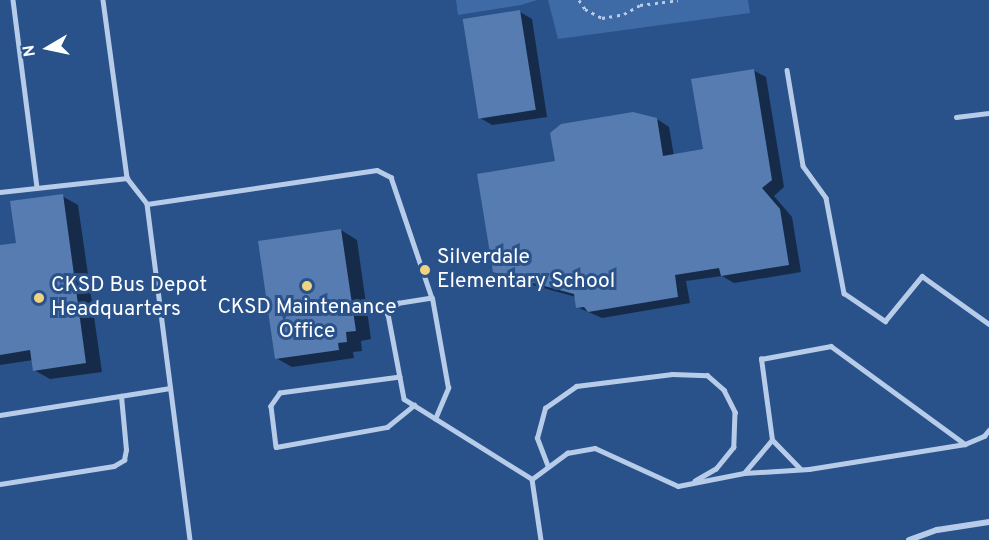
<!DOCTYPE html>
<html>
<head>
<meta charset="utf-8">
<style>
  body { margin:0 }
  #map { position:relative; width:989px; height:540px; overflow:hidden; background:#29518a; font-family:Overpass,sans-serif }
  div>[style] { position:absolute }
  .green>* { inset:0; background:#3e6aa6 }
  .shadow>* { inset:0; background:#0007 }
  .building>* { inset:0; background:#567cb2; transform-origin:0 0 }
  .path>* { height:3px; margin-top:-1.5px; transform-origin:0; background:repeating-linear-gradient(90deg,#b7cce9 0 3px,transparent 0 7.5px) }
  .service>* { height:4.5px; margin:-2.25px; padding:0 2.25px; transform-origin:2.25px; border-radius:2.25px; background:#b7cce9 }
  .minor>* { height:6px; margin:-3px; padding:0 3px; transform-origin:3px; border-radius:3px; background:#b7cce9 }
  .dots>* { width:16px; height:16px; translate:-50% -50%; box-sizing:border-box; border:3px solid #29518a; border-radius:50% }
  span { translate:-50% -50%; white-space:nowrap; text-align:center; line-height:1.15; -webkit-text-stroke:6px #29518a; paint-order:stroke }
  .poi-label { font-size:21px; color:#fff }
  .left { translate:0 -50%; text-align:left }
  .north { position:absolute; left:18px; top:18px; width:60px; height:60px; -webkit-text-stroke:4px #29518a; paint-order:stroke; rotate:261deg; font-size:16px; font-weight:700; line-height:24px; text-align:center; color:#fff }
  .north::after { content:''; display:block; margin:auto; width:21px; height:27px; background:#fff; clip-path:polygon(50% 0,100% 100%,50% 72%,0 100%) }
</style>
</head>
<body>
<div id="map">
  <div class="green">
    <i style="clip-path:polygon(456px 0,537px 0,521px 5px,458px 15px)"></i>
    <i style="clip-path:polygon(548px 0,748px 0,750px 13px,558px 39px)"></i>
  </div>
  <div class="shadow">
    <i style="clip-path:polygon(520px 12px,532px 19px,547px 117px,492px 125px,480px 118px)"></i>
    <i style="clip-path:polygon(753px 70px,766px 77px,784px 187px,774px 196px,792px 217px,801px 272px,734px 283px,722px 276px,686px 281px,690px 303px,602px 318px,577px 307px,576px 297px,507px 278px,495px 271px,557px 162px,657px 119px,669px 127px,674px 156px,704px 150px)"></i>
    <i style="clip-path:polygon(62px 196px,78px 205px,102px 372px,50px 379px,34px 370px,33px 360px,0 365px,0 247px,18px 244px)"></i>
    <i style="clip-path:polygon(341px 230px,357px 240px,371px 339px,361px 341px,362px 351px,353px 352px,354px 358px,292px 367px,276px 358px)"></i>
  </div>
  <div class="building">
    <i style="left:520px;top:10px;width:101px;height:58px;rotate:81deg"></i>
    <i style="clip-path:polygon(754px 69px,772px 180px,762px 188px,780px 209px,789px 265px,721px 276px,719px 268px,675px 275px,678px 297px,588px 312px,584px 307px,576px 308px,574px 294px,493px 272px,477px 174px,555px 161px,550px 133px,561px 124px,633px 112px,657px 118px,663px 156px,703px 149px,691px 79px)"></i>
    <i style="clip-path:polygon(63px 194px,86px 363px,33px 371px,30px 350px,0 355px,0 245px,16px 243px,10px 201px)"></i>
    <i style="clip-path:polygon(341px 229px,356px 331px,346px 332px,347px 342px,338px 343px,339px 350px,275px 359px,258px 241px)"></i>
  </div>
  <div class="path">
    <i style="left:579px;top:0;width:11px;rotate:56deg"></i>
    <i style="left:585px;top:9px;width:19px;rotate:28deg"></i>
    <i style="left:602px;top:18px;width:22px;rotate:-10deg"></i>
    <i style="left:624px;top:14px;width:18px;rotate:-29deg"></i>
    <i style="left:640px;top:5px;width:38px;rotate:-7deg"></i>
  </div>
  <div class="service">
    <i style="left:13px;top:0;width:189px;rotate:82.7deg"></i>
    <i style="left:103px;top:0;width:180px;rotate:82.3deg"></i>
    <i style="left:127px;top:178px;width:33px;rotate:52deg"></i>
    <i style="left:147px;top:204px;width:339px;rotate:82.7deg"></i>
    <i style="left:787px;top:70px;width:97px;rotate:80.5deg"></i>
    <i style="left:803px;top:166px;width:39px;rotate:54deg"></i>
    <i style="left:826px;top:198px;width:97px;rotate:79.3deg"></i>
    <i style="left:844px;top:293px;width:50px;rotate:34.3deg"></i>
    <i style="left:885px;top:321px;width:58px;rotate:-50.6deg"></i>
    <i style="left:922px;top:276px;width:82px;rotate:35.6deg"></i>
    <i style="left:956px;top:117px;width:33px;rotate:-7deg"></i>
    <i style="left:0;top:192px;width:128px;rotate:-6.3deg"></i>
    <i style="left:147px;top:204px;width:232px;rotate:-8.4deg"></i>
    <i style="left:377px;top:170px;width:16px;rotate:27deg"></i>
    <i style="left:391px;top:177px;width:128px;rotate:71.3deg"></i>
    <i style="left:400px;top:377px;width:121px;rotate:172.4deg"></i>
    <i style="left:280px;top:393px;width:16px;rotate:125deg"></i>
    <i style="left:271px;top:406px;width:41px;rotate:83deg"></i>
    <i style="left:276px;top:447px;width:113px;rotate:-10.2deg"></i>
    <i style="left:387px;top:427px;width:35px;rotate:-39deg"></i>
    <i style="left:0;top:415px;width:172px;rotate:-9deg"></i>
    <i style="left:435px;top:419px;width:34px;rotate:-67deg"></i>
    <i style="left:448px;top:388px;width:91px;rotate:-100.1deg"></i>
    <i style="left:432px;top:298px;width:33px;rotate:171deg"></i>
    <i style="left:399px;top:303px;width:16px;rotate:135deg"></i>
    <i style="left:388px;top:314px;width:86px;rotate:79.3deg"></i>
    <i style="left:404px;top:399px;width:151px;rotate:32deg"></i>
    <i style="left:532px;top:479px;width:62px;rotate:81.6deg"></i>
    <i style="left:548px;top:467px;width:31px;rotate:-111deg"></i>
    <i style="left:537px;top:438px;width:31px;rotate:-75deg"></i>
    <i style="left:545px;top:408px;width:38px;rotate:-35deg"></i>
    <i style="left:576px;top:386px;width:97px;rotate:-7.1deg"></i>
    <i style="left:672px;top:374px;width:35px;rotate:2deg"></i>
    <i style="left:707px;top:375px;width:23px;rotate:41deg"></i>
    <i style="left:724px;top:390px;width:25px;rotate:63deg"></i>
    <i style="left:735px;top:412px;width:35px;rotate:92deg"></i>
    <i style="left:734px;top:447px;width:28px;rotate:129deg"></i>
    <i style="left:716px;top:469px;width:24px;rotate:150deg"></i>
    <i style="left:800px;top:469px;width:40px;rotate:-134deg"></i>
    <i style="left:772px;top:440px;width:82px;rotate:-97.7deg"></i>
    <i style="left:761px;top:359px;width:71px;rotate:-10.5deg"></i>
    <i style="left:831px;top:346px;width:166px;rotate:36.2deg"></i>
    <i style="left:744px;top:473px;width:43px;rotate:-49.7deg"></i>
    <i style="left:532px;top:479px;width:44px;rotate:-36.6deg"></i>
    <i style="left:567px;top:453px;width:28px;rotate:-10deg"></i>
    <i style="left:595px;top:448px;width:91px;rotate:24.6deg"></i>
    <i style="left:678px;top:486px;width:67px;rotate:-11.1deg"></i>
    <i style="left:744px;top:473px;width:65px;rotate:-3.5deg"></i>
    <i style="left:809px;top:469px;width:158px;rotate:-9.1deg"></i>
    <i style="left:965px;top:444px;width:21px;rotate:-23deg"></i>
    <i style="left:984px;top:436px;width:8px;rotate:-50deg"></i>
    <i style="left:0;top:484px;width:115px;rotate:-9deg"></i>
    <i style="left:114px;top:466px;width:12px;rotate:-31deg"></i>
    <i style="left:124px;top:460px;width:10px;rotate:-79deg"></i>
    <i style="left:126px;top:450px;width:54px;rotate:-95.3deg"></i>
  </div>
  <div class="minor">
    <i style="left:909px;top:540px;width:30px;rotate:-20deg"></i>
    <i style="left:937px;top:530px;width:53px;rotate:-8.7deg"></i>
  </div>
  <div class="dots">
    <i style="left:425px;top:270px;background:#f0d37e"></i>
    <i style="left:307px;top:286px;background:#f0d37e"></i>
    <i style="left:39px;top:298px;background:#f0d37e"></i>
  </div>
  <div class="poi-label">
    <span class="left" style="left:437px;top:270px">Silverdale<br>Elementary School</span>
    <span class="left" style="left:51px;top:298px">CKSD Bus Depot<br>Headquarters</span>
    <span style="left:307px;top:320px">CKSD Maintenance<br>Office</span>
  </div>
  <div class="north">N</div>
</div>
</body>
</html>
